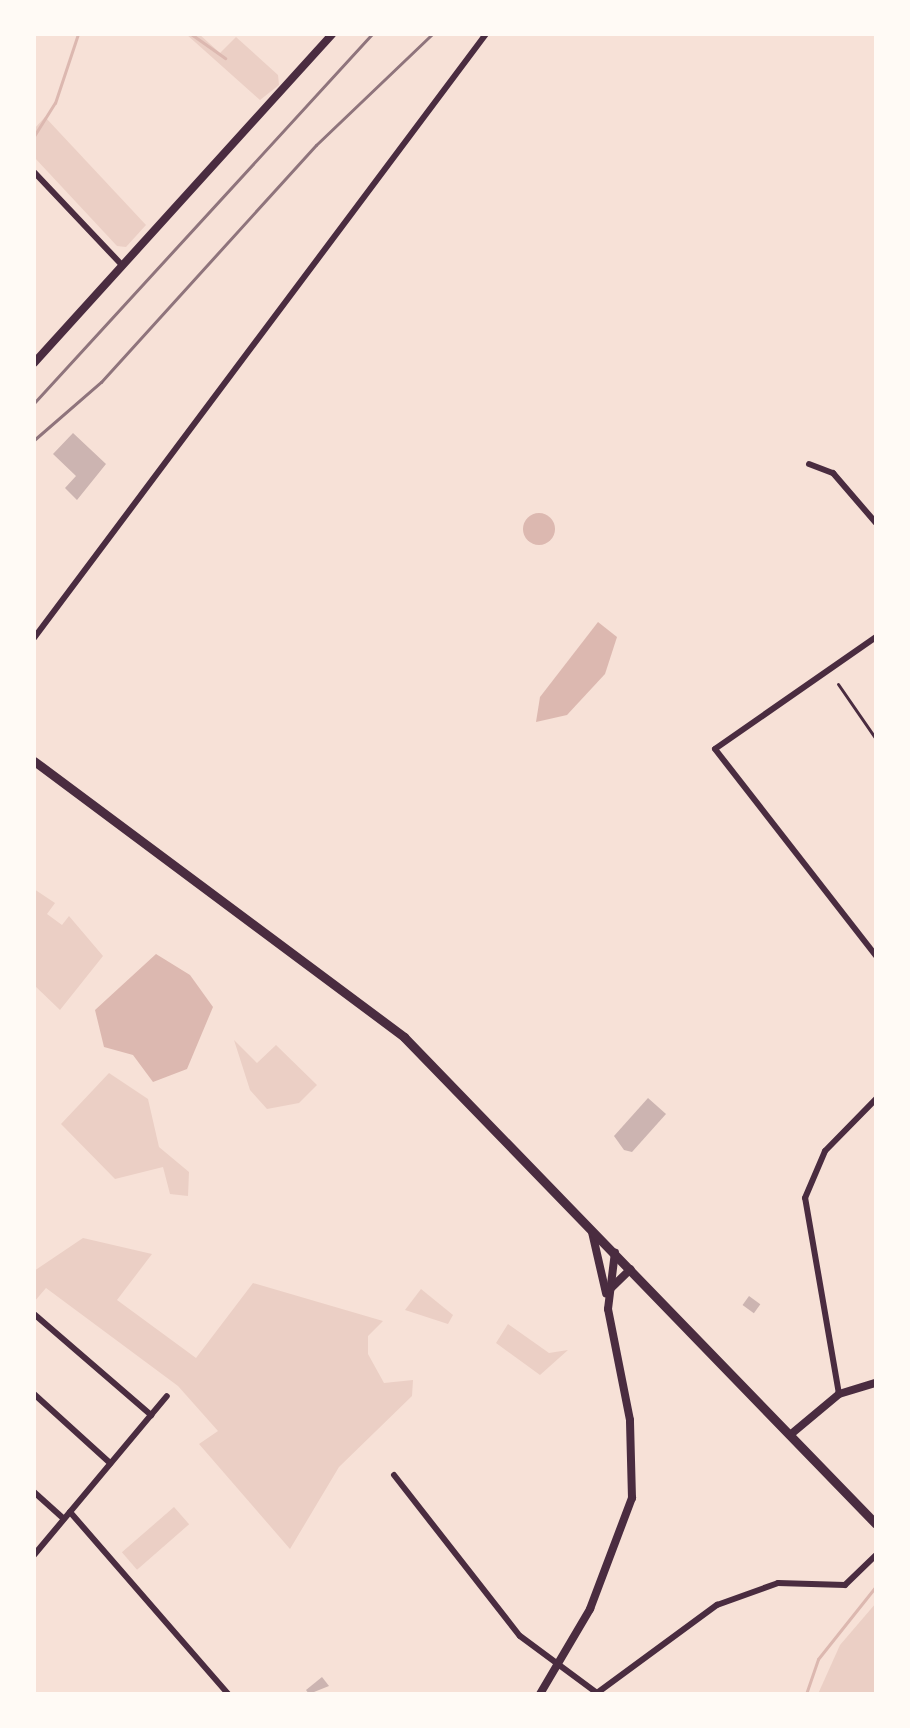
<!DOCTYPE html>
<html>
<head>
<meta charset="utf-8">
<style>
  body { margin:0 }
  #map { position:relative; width:910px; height:1728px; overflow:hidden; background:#f7e1d7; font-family:"Times New Roman",serif }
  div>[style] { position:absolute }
  .green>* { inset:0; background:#ebcfc5; transform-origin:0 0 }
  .water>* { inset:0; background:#dcb8b0 }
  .round { border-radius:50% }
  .stream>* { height:3px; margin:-1.5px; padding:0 1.5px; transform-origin:1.5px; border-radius:1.5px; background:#dcb8b0 }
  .building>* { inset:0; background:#ccb4b1; transform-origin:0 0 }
  .service>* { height:3px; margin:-1.5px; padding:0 1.5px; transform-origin:1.5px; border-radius:1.5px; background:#4a2c40 }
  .minor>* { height:6px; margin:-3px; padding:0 3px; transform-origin:3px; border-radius:3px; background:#4a2c40 }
  .tertiary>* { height:8px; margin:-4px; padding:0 4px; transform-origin:4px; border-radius:4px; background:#4a2c40 }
  .secondary>* { height:9px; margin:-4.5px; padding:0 4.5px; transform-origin:4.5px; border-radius:4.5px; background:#4a2c40 }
  .rail>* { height:3px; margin:-1.5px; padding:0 1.5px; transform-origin:1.5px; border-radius:1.5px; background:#8f747c }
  span { translate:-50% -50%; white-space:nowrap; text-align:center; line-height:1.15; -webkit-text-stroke:6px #fffaf5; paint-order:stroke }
  .frame { position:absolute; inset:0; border:36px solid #fffaf5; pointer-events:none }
</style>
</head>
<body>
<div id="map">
  <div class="green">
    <i style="clip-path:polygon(186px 34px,199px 34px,220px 53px,236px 37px,278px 75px,279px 85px,260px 100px)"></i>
    <i style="clip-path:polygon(45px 117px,146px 225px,126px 247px,117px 246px,34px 157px,34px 129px)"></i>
    <i style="clip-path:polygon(34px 889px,55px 903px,47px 914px,62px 925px,69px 916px,103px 956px,60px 1010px,34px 985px)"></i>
    <i style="clip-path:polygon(234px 1040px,257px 1063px,276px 1045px,317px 1085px,299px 1103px,267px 1109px,250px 1090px)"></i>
    <i style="clip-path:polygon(109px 1073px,148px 1099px,159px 1147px,189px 1172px,188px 1196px,170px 1194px,163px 1167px,115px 1179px,61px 1124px)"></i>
    <i style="clip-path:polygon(83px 1238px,152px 1254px,117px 1300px,196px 1358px,253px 1283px,383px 1321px,368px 1336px,368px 1354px,384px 1383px,413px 1380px,412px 1396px,339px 1467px,290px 1549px,199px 1444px,218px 1431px,178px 1386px,46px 1288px,34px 1302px,34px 1271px)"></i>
    <i style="clip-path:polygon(421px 1289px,453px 1315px,448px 1324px,405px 1310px)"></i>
    <i style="clip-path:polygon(508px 1324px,549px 1353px,568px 1350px,540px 1375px,496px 1343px)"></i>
    <i style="left:174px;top:1507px;width:23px;height:69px;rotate:49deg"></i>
    <i style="clip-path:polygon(876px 1603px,876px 1694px,818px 1694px,840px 1645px)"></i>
  </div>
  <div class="water">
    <i class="round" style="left:523px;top:513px;width:32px;height:32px"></i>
    <i style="clip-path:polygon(598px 622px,617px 637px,605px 674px,567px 715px,536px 722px,540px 697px)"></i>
    <i style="clip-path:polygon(156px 954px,190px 975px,213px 1007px,187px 1069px,153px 1082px,133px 1055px,104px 1047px,95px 1010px)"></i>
  </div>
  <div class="stream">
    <i style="left:191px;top:34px;width:42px;rotate:35.2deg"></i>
    <i style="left:34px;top:136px;width:39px;rotate:-58deg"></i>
    <i style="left:55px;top:103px;width:73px;rotate:-71.6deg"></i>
    <i style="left:806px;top:1694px;width:37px;rotate:-71deg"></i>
    <i style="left:818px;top:1659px;width:93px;rotate:-51.5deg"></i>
  </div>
  <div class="building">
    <i style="clip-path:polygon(73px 433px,106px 464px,77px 500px,65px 488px,76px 476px,53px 454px)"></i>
    <i style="clip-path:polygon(648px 1098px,666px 1114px,632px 1152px,624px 1150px,614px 1136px)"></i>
    <i style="left:749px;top:1296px;width:14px;height:11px;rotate:36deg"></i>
    <i style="clip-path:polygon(322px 1677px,329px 1686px,309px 1694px,306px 1690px)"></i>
  </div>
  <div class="service">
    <i style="left:838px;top:684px;width:67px;rotate:55.4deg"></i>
  </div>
  <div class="minor">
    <i style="left:34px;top:172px;width:128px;rotate:46.6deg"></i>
    <i style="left:809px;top:464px;width:26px;rotate:21deg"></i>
    <i style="left:833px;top:473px;width:66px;rotate:49.3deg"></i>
    <i style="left:876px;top:637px;width:196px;rotate:145.2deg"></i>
    <i style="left:715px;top:749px;width:262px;rotate:52.1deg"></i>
    <i style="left:34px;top:638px;width:754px;rotate:-53.19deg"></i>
    <i style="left:34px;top:1314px;width:155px;rotate:40.8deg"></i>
    <i style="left:34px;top:1394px;width:103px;rotate:42.2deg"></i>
    <i style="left:839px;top:1394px;width:199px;rotate:-99.8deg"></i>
    <i style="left:805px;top:1198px;width:51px;rotate:-66.9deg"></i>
    <i style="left:825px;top:1151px;width:73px;rotate:-45.6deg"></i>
    <i style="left:394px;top:1475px;width:204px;rotate:52deg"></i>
    <i style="left:520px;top:1636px;width:96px;rotate:36.5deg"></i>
    <i style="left:597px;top:1693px;width:149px;rotate:-36.3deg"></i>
    <i style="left:717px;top:1605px;width:65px;rotate:-19.8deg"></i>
    <i style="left:778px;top:1583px;width:67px;rotate:1.7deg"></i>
    <i style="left:845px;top:1585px;width:43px;rotate:-44.1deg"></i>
    <i style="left:34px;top:1492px;width:40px;rotate:42deg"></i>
    <i style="left:70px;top:1512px;width:241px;rotate:49deg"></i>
    <i style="left:34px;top:1555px;width:207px;rotate:-50.1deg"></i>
  </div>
  <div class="tertiary">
    <i style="left:34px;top:363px;width:444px;rotate:-47.8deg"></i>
    <i style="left:592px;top:1232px;width:63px;rotate:77.1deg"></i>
    <i style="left:609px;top:1290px;width:30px;rotate:-44deg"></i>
    <i style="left:790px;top:1435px;width:64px;rotate:-39.9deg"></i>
    <i style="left:839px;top:1394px;width:39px;rotate:-17deg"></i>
    <i style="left:540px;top:1694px;width:99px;rotate:-59.5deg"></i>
    <i style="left:590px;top:1609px;width:119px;rotate:-69.3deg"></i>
    <i style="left:632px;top:1498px;width:78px;rotate:-91.5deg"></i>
    <i style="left:630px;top:1420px;width:113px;rotate:-101.2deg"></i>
    <i style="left:608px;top:1309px;width:57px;rotate:-83deg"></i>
  </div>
  <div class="secondary">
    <i style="left:34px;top:761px;width:462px;rotate:36.7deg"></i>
    <i style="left:404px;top:1037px;width:678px;rotate:45.9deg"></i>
  </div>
  <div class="rail">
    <i style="left:34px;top:403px;width:500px;rotate:-47.51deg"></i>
    <i style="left:34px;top:440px;width:89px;rotate:-40.9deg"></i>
    <i style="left:101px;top:382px;width:320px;rotate:-47.8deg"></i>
    <i style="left:316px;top:145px;width:161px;rotate:-43.7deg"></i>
  </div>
  <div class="frame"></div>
</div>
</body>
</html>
